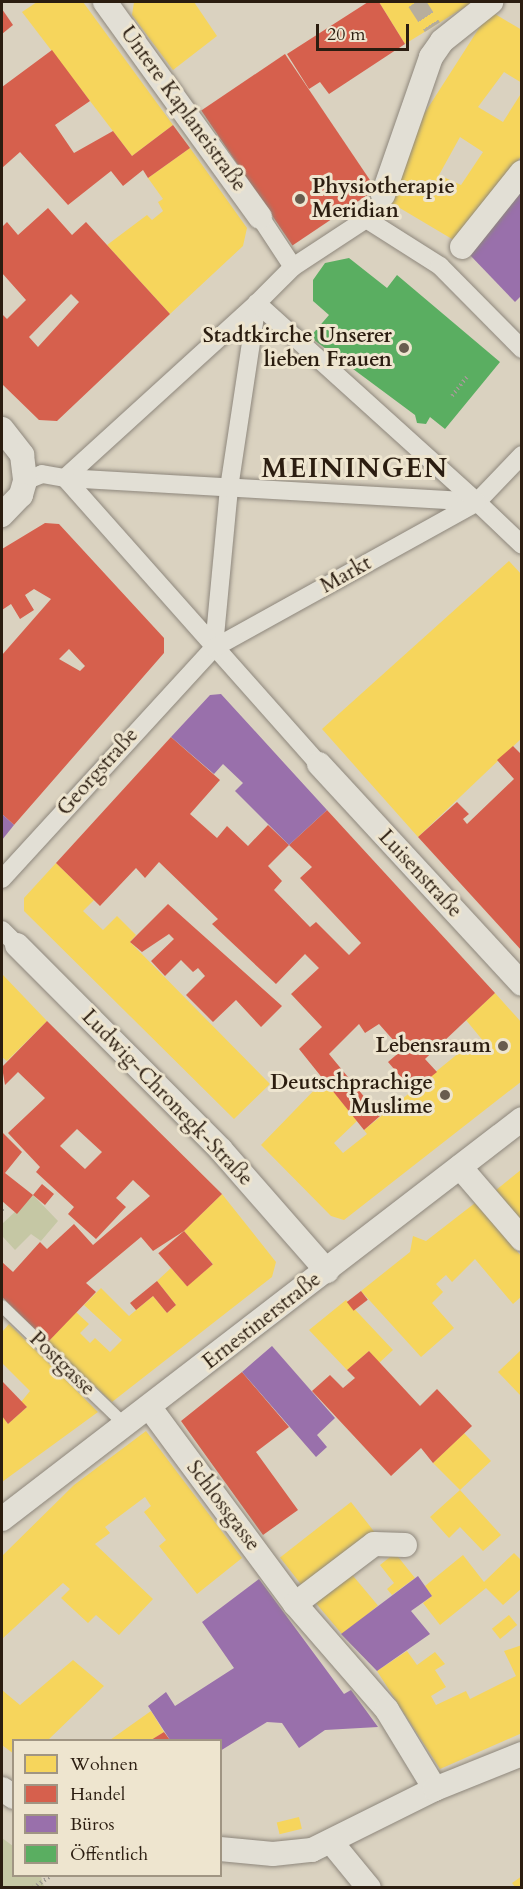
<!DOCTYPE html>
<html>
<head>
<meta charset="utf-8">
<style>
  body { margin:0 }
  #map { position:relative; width:523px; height:1889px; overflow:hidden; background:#dad2c0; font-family:Cardo,serif }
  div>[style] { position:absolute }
  .green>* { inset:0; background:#c5c7a4 }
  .homes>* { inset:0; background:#f6d55c; transform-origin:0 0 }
  .shops>* { inset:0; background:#d6604d; transform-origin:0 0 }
  .offices>* { inset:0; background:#9970ab }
  .public>* { inset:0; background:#5aae61 }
  .pedestrian-tunnel>* { height:18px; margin-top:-9px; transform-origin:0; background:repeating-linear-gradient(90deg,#b7ae9d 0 18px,transparent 0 27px) }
  .path>* { height:4px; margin-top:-2px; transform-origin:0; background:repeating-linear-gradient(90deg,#a19c94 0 1.5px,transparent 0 4.5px) }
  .roads { filter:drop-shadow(0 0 2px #8e877c) drop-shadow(0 0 2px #8e877c) }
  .service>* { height:12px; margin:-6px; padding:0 6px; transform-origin:6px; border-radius:6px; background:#e2dfd5 }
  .pedestrian>* { height:18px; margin:-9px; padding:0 9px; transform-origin:9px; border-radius:9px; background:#e2dfd5 }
  .minor>* { height:24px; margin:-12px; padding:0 12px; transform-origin:12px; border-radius:12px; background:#e2dfd5 }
  .dots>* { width:16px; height:16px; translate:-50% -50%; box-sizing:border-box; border:3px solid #eee5cf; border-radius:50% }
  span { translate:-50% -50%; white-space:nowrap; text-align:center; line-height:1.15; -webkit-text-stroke:6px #eee5cf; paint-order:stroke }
  .street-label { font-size:21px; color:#2b1d10 }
  .poi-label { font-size:21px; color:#2b1d10; font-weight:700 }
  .left { translate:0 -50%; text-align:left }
  .right { translate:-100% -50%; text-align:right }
  .district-label { font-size:27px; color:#2b1d10; font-weight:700; letter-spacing:1.5px }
  .frame { position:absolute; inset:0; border:3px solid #2b1d10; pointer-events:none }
  .legend { position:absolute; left:12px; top:1739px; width:210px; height:138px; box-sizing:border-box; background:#eee5cf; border:2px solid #a09583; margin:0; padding:8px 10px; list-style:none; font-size:18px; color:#2b1d10 }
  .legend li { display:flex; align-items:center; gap:12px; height:30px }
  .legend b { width:30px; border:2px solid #a09583 }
  .scale { position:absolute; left:316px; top:24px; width:93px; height:27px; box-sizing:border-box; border:3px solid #2b1d10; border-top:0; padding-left:8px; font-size:18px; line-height:21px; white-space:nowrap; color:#2b1d10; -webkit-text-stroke:4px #eee5cf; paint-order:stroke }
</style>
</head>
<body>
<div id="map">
  <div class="green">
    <i style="clip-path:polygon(33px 1195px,58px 1221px,41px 1241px,31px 1234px,15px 1250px,3px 1237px,2px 1224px)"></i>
    <i style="clip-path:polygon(2px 1838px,13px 1846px,14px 1876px,41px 1876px,44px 1887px,2px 1887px)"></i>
  </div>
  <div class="homes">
    <i style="clip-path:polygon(37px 2px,83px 2px,173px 125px,132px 156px,22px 12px)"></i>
    <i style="clip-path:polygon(134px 2px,194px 2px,217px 36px,173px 70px,132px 15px)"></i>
    <i style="clip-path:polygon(379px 2px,473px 2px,405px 44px)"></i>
    <i style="clip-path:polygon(evenodd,490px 11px,522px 30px,522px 83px,504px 72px,478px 107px,503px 122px,522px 92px,522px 155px,457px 242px,388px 201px,417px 125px,490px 11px,460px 137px,483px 152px,461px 185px,439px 175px,460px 137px)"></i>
    <i style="clip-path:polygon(190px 148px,247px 228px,243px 246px,170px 314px,107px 245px,147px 215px,152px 220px,163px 211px,158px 202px,163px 199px,148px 178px)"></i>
    <i style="clip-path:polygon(509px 561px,522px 575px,522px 738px,418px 837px,322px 729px)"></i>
    <i style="clip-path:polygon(56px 863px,94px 900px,83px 911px,103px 930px,117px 916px,136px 935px,130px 942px,270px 1084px,234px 1119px,24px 911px,24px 898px)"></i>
    <i style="clip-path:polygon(2px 974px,47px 1021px,7px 1061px,2px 1057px)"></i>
    <i style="clip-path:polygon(495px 993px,522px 1023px,522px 1081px,344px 1220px,331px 1216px,261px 1145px,324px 1080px,357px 1121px,334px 1143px,343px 1153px,367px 1134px,364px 1130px,465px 1048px,469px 1053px,484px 1042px,466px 1020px)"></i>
    <i style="clip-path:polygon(522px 1169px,522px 1221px,496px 1190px)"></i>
    <i style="clip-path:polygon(222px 1194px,276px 1262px,272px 1277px,112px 1402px,48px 1342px,76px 1312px,89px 1324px,80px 1333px,90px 1343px,95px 1338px,110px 1352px,122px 1340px,84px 1305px,101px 1288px,129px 1316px,153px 1296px,167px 1313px,176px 1305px,157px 1281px,171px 1268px,187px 1286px,213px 1264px,184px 1231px)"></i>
    <i style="clip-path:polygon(475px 1203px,522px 1257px,522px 1296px,513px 1304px,475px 1259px,452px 1282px,446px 1275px,436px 1284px,443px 1292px,432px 1303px,454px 1328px,421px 1357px,361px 1291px,410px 1252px,413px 1236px,426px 1241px)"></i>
    <i style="clip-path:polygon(346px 1300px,393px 1350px,379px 1363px,369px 1351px,347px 1370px,309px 1330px)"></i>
    <i style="clip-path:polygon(9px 1324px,98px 1412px,2px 1482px,2px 1416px,8px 1424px,27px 1407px,21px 1402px,30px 1391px,2px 1363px,2px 1332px)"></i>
    <i style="clip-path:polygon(522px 1349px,522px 1397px,498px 1372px)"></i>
    <i style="clip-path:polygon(146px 1431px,242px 1558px,197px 1594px,159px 1546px,166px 1540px,144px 1512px,151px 1506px,145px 1497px,105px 1527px,110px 1533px,95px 1544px,153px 1599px,119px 1635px,96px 1615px,88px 1623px,61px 1598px,70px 1589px,63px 1583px,2px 1639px,2px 1556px,74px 1485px)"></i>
    <i style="clip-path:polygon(464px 1433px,491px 1461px,460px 1490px,501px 1535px,483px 1551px,460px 1527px,449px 1538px,430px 1517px,460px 1490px,433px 1463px)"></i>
    <i style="left:351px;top:1502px;width:39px;height:90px;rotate:52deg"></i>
    <i style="clip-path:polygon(395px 1553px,415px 1578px,392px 1595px,387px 1589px,394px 1583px,380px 1565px)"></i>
    <i style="clip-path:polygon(514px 1553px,522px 1561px,522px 1588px,503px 1605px,486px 1588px,440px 1625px,423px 1603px,432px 1596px,425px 1586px,463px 1555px,484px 1582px)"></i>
    <i style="left:349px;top:1571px;width:45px;height:46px;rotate:50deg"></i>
    <i style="left:509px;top:1615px;width:13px;height:22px;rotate:51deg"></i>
    <i style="clip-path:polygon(522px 1645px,522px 1733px,440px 1769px,377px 1671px,407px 1651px,417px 1665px,435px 1652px,445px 1664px,435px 1670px,446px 1687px,431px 1696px,436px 1705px,466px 1691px,470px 1699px,516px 1676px,504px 1651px)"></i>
    <i style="clip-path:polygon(73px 1660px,104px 1686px,48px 1740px,14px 1740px,14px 1754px,2px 1745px,2px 1690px,20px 1705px)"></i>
    <i style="clip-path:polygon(151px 1711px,164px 1732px,151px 1740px,110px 1740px)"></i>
    <i style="left:299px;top:1817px;width:12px;height:23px;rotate:76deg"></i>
    <i style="clip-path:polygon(522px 1876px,522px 1887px,515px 1887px,512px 1883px)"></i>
  </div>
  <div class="shops">
    <i style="clip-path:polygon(368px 2px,379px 2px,405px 44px,329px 94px,320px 82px,309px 89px,287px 54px)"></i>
    <i style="clip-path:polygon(2px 9px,13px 25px,2px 34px)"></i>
    <i style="clip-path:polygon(52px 50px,90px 101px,55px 125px,74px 153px,113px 131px,132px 156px,173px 125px,190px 148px,148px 178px,143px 170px,123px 186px,111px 171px,68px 205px,20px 152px,2px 168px,2px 87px)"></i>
    <i style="left:285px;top:54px;width:163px;height:101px;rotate:56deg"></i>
    <i style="clip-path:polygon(evenodd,48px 208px,72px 235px,86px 222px,170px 314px,57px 421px,39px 420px,2px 384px,2px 314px,7px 319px,26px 300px,2px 273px,2px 227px,7px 222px,18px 235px,48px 208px,71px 294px,79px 302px,38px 347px,29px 337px,71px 294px)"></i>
    <i style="clip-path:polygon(evenodd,45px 523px,59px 524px,164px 638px,164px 653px,14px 825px,2px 814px,2px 655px,51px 599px,34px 589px,25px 595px,34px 610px,20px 619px,11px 604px,2px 610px,2px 549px,45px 523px,69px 649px,85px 666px,80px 671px,59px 659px,69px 649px)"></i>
    <i style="clip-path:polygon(evenodd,171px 737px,220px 780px,190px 814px,217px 838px,227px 826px,248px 846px,268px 825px,289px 845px,327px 810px,495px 993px,425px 1059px,437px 1072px,413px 1091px,388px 1062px,402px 1050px,379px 1024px,365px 1033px,359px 1024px,329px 1054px,380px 1116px,364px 1130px,299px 1049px,322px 1027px,291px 994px,319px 968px,305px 954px,276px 984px,212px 924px,218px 919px,159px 862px,145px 878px,136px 868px,100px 906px,56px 863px,171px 737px,289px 845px,312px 867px,300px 878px,361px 943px,349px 955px,316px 922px,310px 927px,274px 890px,282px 881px,268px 866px,289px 845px)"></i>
    <i style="clip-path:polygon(513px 746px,522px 755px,522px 951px,418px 837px,457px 802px,469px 814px,463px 819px,467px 824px,514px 779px,497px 760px)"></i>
    <i style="clip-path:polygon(168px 904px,282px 1006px,261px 1027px,236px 1000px,213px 1022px,186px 995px,205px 976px,198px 968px,193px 972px,181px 960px,165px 976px,151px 961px,174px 939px,169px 934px,142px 952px,130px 942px)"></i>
    <i style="clip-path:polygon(evenodd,47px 1021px,222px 1194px,184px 1231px,153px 1251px,141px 1237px,86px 1283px,96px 1292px,48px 1342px,2px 1297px,2px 1262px,13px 1272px,40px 1242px,47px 1249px,74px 1224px,93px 1245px,150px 1196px,133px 1180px,116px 1198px,126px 1207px,96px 1239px,68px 1214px,74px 1207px,36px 1172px,40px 1167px,8px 1133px,45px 1098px,18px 1072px,5px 1085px,2px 1067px,47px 1021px,77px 1129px,102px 1152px,85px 1169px,60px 1146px,77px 1129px)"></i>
    <i style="clip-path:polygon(2px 1132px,22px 1152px,5px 1173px,33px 1195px,42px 1184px,54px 1194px,45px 1205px,33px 1195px,17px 1214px,2px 1201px)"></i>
    <i style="left:184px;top:1231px;width:44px;height:34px;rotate:49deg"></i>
    <i style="clip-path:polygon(157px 1281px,176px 1305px,167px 1313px,153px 1296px,136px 1310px,130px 1303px)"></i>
    <i style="left:361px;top:1291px;width:11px;height:18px;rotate:52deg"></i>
    <i style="clip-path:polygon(369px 1351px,420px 1406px,437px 1389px,472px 1426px,433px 1463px,421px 1448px,391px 1476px,312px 1391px,330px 1375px,343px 1388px,355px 1378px,347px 1370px)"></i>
    <i style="clip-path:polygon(242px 1372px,289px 1427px,256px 1452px,298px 1510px,263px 1535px,181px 1421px)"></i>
    <i style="clip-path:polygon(2px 1381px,27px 1407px,8px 1424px,2px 1416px)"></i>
    <i style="clip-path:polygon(164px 1732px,170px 1740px,151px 1740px)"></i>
  </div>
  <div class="offices">
    <i style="clip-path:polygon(522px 188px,522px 295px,515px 302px,469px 254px)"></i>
    <i style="clip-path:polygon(221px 694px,327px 810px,289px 845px,235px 791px,243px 783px,223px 764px,214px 774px,171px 737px,210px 695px)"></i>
    <i style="clip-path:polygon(2px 814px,14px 825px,2px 840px)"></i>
    <i style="clip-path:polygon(272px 1346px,335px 1418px,317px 1435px,327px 1447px,316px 1457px,242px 1372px)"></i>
    <i style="clip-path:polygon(418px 1576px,432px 1596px,411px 1611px,430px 1634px,377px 1671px,341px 1634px)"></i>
    <i style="clip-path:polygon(259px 1579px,344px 1694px,351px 1690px,378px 1727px,325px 1730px,299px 1748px,282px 1723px,267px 1722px,220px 1751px,220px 1740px,170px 1740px,148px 1706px,166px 1692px,175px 1706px,234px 1668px,202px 1622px)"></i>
  </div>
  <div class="public">
    <i style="clip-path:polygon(349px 258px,387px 288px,397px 275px,500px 362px,445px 429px,430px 417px,426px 424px,417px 423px,415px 415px,310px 337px,329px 315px,313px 301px,313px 280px,325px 263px)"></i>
  </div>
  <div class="pedestrian-tunnel">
    <i style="left:416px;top:2px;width:30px;rotate:57deg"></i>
  </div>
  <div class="path">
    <i style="left:452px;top:396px;width:24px;rotate:-52deg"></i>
    <i style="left:2px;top:1209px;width:5px;rotate:90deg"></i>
    <i style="left:33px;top:1888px;width:22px;rotate:-34deg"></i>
  </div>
  <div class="roads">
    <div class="service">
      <i style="left:2px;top:1306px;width:167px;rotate:44deg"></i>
    </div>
    <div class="pedestrian">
      <i style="left:293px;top:267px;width:87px;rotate:-33.3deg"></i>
      <i style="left:366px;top:219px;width:88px;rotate:32.4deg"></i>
      <i style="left:440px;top:266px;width:117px;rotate:45.3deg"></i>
      <i style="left:522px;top:455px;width:65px;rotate:133.8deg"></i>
      <i style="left:477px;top:502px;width:62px;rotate:43.7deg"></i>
      <i style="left:65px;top:478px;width:260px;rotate:-42.3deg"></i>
      <i style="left:257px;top:303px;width:187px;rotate:98.6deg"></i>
      <i style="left:229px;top:488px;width:161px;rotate:95.4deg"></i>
      <i style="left:65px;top:478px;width:413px;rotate:3.3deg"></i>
      <i style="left:25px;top:481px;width:18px;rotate:-22deg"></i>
      <i style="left:42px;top:474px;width:23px;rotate:10deg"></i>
      <i style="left:65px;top:478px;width:383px;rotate:48.4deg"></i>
      <i style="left:2px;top:879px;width:314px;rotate:-47.5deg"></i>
      <i style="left:214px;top:648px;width:301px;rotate:-29deg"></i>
      <i style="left:477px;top:502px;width:297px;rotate:-137.9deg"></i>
      <i style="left:257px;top:303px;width:51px;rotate:-45deg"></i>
      <i style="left:293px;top:267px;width:60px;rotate:-123.4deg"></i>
      <i style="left:2px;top:930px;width:21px;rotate:45deg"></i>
    </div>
    <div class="minor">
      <i style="left:105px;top:2px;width:265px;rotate:54.2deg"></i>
      <i style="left:383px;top:195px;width:146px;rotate:-70.8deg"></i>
      <i style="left:431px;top:57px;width:19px;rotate:-55deg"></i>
      <i style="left:442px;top:41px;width:63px;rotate:-38.5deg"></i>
      <i style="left:462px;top:247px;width:96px;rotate:-51.3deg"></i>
      <i style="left:2px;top:429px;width:33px;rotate:52deg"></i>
      <i style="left:22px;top:455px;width:26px;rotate:83deg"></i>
      <i style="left:25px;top:481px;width:15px;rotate:106deg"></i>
      <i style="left:21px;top:495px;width:28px;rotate:134deg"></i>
      <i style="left:319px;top:764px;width:299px;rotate:47.3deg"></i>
      <i style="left:17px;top:945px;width:289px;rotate:45.1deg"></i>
      <i style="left:221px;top:1150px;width:161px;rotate:48.8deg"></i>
      <i style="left:460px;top:1167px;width:95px;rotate:49.3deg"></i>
      <i style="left:150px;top:1408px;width:244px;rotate:53.5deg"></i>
      <i style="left:295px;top:1604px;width:140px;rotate:49deg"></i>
      <i style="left:387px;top:1710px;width:92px;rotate:58.7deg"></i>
      <i style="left:2px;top:1519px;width:656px;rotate:-37.57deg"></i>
      <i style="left:295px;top:1604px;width:99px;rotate:-37.2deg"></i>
      <i style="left:374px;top:1544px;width:31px;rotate:2deg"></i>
      <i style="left:2px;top:1789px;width:14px;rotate:34deg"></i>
      <i style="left:332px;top:1843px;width:58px;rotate:50.6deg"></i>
      <i style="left:220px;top:1849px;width:53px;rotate:5.4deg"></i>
      <i style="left:273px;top:1854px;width:39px;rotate:-6deg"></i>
      <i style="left:312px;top:1850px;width:137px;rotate:-26.4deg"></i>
      <i style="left:435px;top:1789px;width:94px;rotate:-21.9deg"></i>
    </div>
  </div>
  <div class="dots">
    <i style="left:300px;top:199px;background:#685c4e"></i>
    <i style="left:404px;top:348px;background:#685c4e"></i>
    <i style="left:503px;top:1046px;background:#685c4e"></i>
    <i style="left:445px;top:1095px;background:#685c4e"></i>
  </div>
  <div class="street-label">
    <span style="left:183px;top:109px;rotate:54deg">Untere Kaplaneistraße</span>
    <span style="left:346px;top:575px;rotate:-29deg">Markt</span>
    <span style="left:98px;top:772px;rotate:-48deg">Georgstraße</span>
    <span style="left:420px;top:874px;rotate:47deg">Luisenstraße</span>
    <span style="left:167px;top:1098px;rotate:46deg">Ludwig-Chronegk-Straße</span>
    <span style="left:262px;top:1321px;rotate:-38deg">Ernestinerstraße</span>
    <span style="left:62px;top:1364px;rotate:44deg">Postgasse</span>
    <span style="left:223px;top:1506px;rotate:53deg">Schlossgasse</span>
  </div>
  <div class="poi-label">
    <span class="left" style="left:312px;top:199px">Physiotherapie<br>Meridian</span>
    <span class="right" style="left:392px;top:348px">Stadtkirche Unserer<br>lieben Frauen</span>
    <span class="right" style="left:491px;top:1046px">Lebensraum</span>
    <span class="right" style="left:433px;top:1095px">Deutschprachige<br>Muslime</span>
  </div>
  <div class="district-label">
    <span style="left:355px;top:469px">MEININGEN</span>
  </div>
  <div class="frame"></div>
  <ul class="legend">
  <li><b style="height:16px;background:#f6d55c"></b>Wohnen</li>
  <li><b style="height:16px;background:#d6604d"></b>Handel</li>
  <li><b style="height:16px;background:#9970ab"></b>Büros</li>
  <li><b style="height:16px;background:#5aae61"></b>Öffentlich</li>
  </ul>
  <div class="scale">20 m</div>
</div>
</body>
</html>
